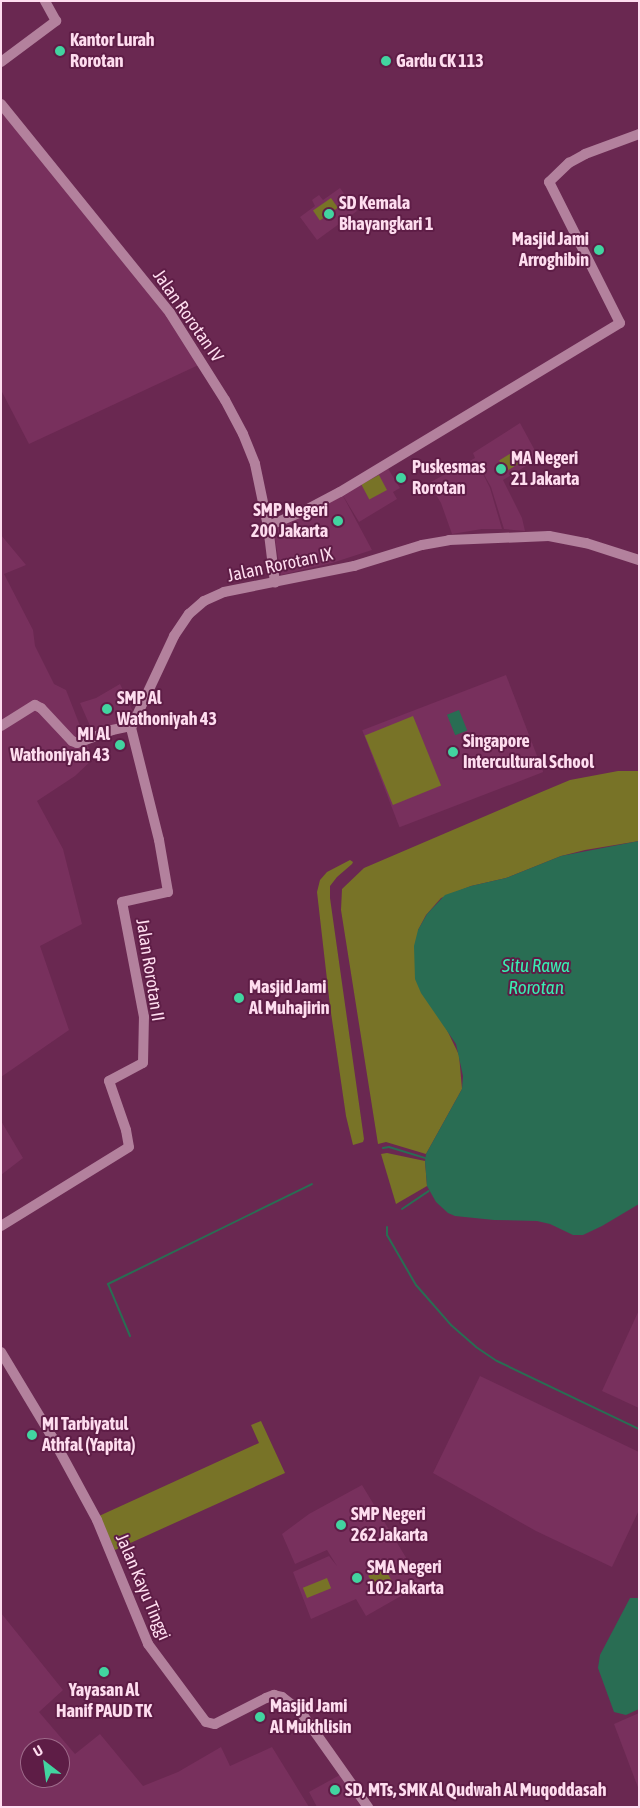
<!DOCTYPE html>
<html>
<head>
<meta charset="utf-8">
<style>
  body { margin:0 }
  #map { position:relative; width:640px; height:1808px; overflow:hidden; background:#6a2851; font-family:"Asap Condensed",sans-serif }
  div>[style] { position:absolute }
  .built>* { inset:0; background:#78305d; transform-origin:0 0 }
  .green>* { inset:0; background:#787327; transform-origin:0 0 }
  .water>* { inset:0; background:#296d53; transform-origin:0 0 }
  .stream>* { height:2px; margin:-1px; padding:0 1px; transform-origin:1px; border-radius:1px; background:#296d53 }
  .secondary>* { height:10px; margin:-5px; padding:0 5px; transform-origin:5px; border-radius:5px; background:#b3819d }
  .dots>* { width:14px; height:14px; translate:-50% -50%; box-sizing:border-box; border:2px solid #5e1d46; border-radius:50% }
  span { translate:-50% -50%; white-space:nowrap; text-align:center; line-height:1.15; -webkit-text-stroke:4px #5e1d46; paint-order:stroke }
  .poi-label { font-size:18px; color:#feddef; font-weight:700 }
  .left { translate:0 -50%; text-align:left }
  .right { translate:-100% -50%; text-align:right }
  .street-label { font-size:18px; color:#feddef }
  .water-label { font-size:19px; color:#39edb1; font-style:italic }
  .frame { position:absolute; inset:0; border:2px solid #feddef; pointer-events:none }
  .north { position:absolute; left:20px; top:1738px; width:50px; height:50px; box-sizing:border-box; background:#5e1d46; border:1px solid #9e6a8a; border-radius:50%; rotate:330deg; font-size:14px; font-weight:700; line-height:20px; text-align:center; color:#feddef }
  .north::after { content:''; display:block; margin:auto; width:18px; height:22px; background:#42d4a0; clip-path:polygon(50% 0,100% 100%,50% 72%,0 100%) }
</style>
</head>
<body>
<div id="map">
  <div class="built">
    <i style="clip-path:polygon(1px 100px,205px 362px,29px 444px,1px 390px)"></i>
    <i style="clip-path:polygon(340px 188px,357px 211px,317px 240px,300px 217px,315px 206px,312px 200px,319px 195px,323px 200px)"></i>
    <i style="clip-path:polygon(520px 423px,539px 458px,503px 480px,522px 518px,525px 531px,504px 529px,491px 487px,476px 460px,490px 488px,502px 529px,482px 529px,452px 534px,441px 503px,429px 483px,475px 458px,473px 453px)"></i>
    <i style="clip-path:polygon(387px 467px,400px 488px,393px 492px,397px 499px,359px 522px,342px 494px)"></i>
    <i style="clip-path:polygon(342px 494px,372px 550px,332px 563px,329px 553px,332px 563px,281px 575px,273px 526px)"></i>
    <i style="clip-path:polygon(1px 535px,26px 565px,4px 574px,33px 630px,35px 646px,54px 684px,66px 690px,93px 759px,75px 776px,37px 801px,63px 849px,82px 924px,40px 946px,69px 1030px,1px 1077px)"></i>
    <i style="left:506px;top:675px;width:104px;height:154px;rotate:69deg"></i>
    <i style="clip-path:polygon(120px 684px,135px 716px,94px 735px,80px 703px,96px 698px)"></i>
    <i style="clip-path:polygon(1px 1121px,23px 1158px,1px 1175px)"></i>
    <i style="clip-path:polygon(639px 1310px,639px 1408px,602px 1391px)"></i>
    <i style="clip-path:polygon(480px 1376px,639px 1452px,639px 1510px,612px 1567px,536px 1531px,433px 1473px)"></i>
    <i style="clip-path:polygon(362px 1485px,422px 1584px,366px 1616px,356px 1599px,311px 1619px,293px 1572px,329px 1556px,337px 1566px,327px 1550px,295px 1564px,282px 1534px,309px 1514px)"></i>
    <i style="clip-path:polygon(evenodd,1px 1613px,63px 1690px,39px 1712px,75px 1754px,100px 1734px,143px 1786px,178px 1772px,221px 1747px,230px 1766px,272px 1747px,309px 1807px,1px 1807px,1px 1613px,30px 1748px,60px 1748px,60px 1778px,30px 1778px,30px 1748px)"></i>
    <i style="clip-path:polygon(639px 1713px,639px 1790px,614px 1724px)"></i>
    <i style="clip-path:polygon(347px 1771px,352px 1793px,360px 1805px,369px 1800px,373px 1807px,317px 1807px,309px 1792px)"></i>
  </div>
  <div class="green">
    <i style="left:331px;top:198px;width:12px;height:22px;rotate:55deg"></i>
    <i style="left:516px;top:450px;width:13px;height:20px;rotate:58deg"></i>
    <i style="left:379px;top:475px;width:17px;height:20px;rotate:62deg"></i>
    <i style="left:413px;top:716px;width:75px;height:52px;rotate:68deg"></i>
    <i style="clip-path:polygon(618px 771px,639px 771px,639px 841px,585px 850px,561px 856px,506px 878px,471px 886px,441px 898px,426px 915px,418px 930px,446px 1028px,459px 1055px,462px 1089px,426px 1154px,386px 1142px,378px 1144px,341px 910px,342px 889px,364px 868px,539px 793px,570px 780px)"></i>
    <i style="clip-path:polygon(350px 860px,353px 862px,352px 864px,337px 877px,330px 886px,330px 898px,364px 1139px,363px 1142px,353px 1145px,346px 1116px,330px 1006px,317px 892px,320px 880px,327px 872px)"></i>
    <i style="clip-path:polygon(387px 1153px,425px 1161px,427px 1186px,396px 1204px,381px 1154px)"></i>
    <i style="clip-path:polygon(261px 1421px,285px 1473px,115px 1550px,99px 1516px,259px 1443px,251px 1425px)"></i>
    <i style="left:384px;top:1567px;width:18px;height:18px;rotate:61deg"></i>
    <i style="left:327px;top:1578px;width:11px;height:26px;rotate:68deg"></i>
  </div>
  <div class="water">
    <i style="left:459px;top:710px;width:22px;height:13px;rotate:68deg"></i>
    <i style="clip-path:polygon(639px 841px,639px 1204px,602px 1226px,583px 1235px,573px 1235px,550px 1224px,537px 1221px,494px 1220px,455px 1216px,448px 1213px,436px 1202px,427px 1186px,425px 1161px,426px 1154px,462px 1089px,463px 1076px,456px 1044px,421px 993px,415px 979px,414px 946px,418px 930px,427px 914px,445px 895px,471px 886px,506px 878px,561px 856px)"></i>
    <i style="clip-path:polygon(630px 1598px,639px 1598px,639px 1709px,626px 1715px,614px 1712px,598px 1668px,600px 1655px)"></i>
  </div>
  <div class="stream">
    <i style="left:383px;top:1148px;width:6px;rotate:-9deg"></i>
    <i style="left:389px;top:1147px;width:39px;rotate:17deg"></i>
    <i style="left:402px;top:1209px;width:32px;rotate:-34deg"></i>
    <i style="left:387px;top:1227px;width:8px;rotate:90deg"></i>
    <i style="left:387px;top:1235px;width:58px;rotate:59.9deg"></i>
    <i style="left:416px;top:1285px;width:53px;rotate:48.8deg"></i>
    <i style="left:451px;top:1325px;width:33px;rotate:41deg"></i>
    <i style="left:476px;top:1347px;width:25px;rotate:34deg"></i>
    <i style="left:497px;top:1361px;width:157px;rotate:25.6deg"></i>
    <i style="left:130px;top:1336px;width:56px;rotate:-112.9deg"></i>
    <i style="left:108px;top:1284px;width:227px;rotate:-26.1deg"></i>
  </div>
  <div class="secondary">
    <i style="left:1px;top:62px;width:69px;rotate:-36.7deg"></i>
    <i style="left:56px;top:21px;width:23px;rotate:-119deg"></i>
    <i style="left:1px;top:104px;width:269px;rotate:51deg"></i>
    <i style="left:170px;top:313px;width:103px;rotate:57.7deg"></i>
    <i style="left:225px;top:400px;width:38px;rotate:62deg"></i>
    <i style="left:243px;top:434px;width:32px;rotate:68deg"></i>
    <i style="left:255px;top:464px;width:63px;rotate:78.2deg"></i>
    <i style="left:268px;top:526px;width:57px;rotate:83deg"></i>
    <i style="left:268px;top:526px;width:41px;rotate:-22.8deg"></i>
    <i style="left:306px;top:510px;width:38px;rotate:-28deg"></i>
    <i style="left:340px;top:492px;width:327px;rotate:-31.1deg"></i>
    <i style="left:620px;top:323px;width:158px;rotate:-116.7deg"></i>
    <i style="left:549px;top:182px;width:28px;rotate:-44deg"></i>
    <i style="left:569px;top:163px;width:18px;rotate:-29deg"></i>
    <i style="left:585px;top:154px;width:58px;rotate:-20.3deg"></i>
    <i style="left:1px;top:726px;width:40px;rotate:-32deg"></i>
    <i style="left:35px;top:705px;width:7px;rotate:27deg"></i>
    <i style="left:41px;top:708px;width:45px;rotate:46.8deg"></i>
    <i style="left:72px;top:741px;width:5px;rotate:22deg"></i>
    <i style="left:77px;top:743px;width:37px;rotate:-20deg"></i>
    <i style="left:112px;top:730px;width:19px;rotate:-12deg"></i>
    <i style="left:1px;top:1226px;width:150px;rotate:-31.7deg"></i>
    <i style="left:129px;top:1147px;width:17px;rotate:-100deg"></i>
    <i style="left:126px;top:1130px;width:52px;rotate:-109.1deg"></i>
    <i style="left:109px;top:1081px;width:38px;rotate:-28deg"></i>
    <i style="left:143px;top:1063px;width:46px;rotate:-88.8deg"></i>
    <i style="left:144px;top:1017px;width:117px;rotate:-100.8deg"></i>
    <i style="left:122px;top:902px;width:47px;rotate:-12.3deg"></i>
    <i style="left:168px;top:892px;width:53px;rotate:-99.8deg"></i>
    <i style="left:159px;top:840px;width:115px;rotate:-104deg"></i>
    <i style="left:131px;top:728px;width:102px;rotate:-64.9deg"></i>
    <i style="left:174px;top:636px;width:27px;rotate:-56deg"></i>
    <i style="left:189px;top:614px;width:20px;rotate:-41deg"></i>
    <i style="left:204px;top:601px;width:22px;rotate:-24deg"></i>
    <i style="left:224px;top:592px;width:133px;rotate:-11.3deg"></i>
    <i style="left:354px;top:566px;width:71px;rotate:-17.2deg"></i>
    <i style="left:422px;top:545px;width:27px;rotate:-10deg"></i>
    <i style="left:449px;top:540px;width:100px;rotate:-2.3deg"></i>
    <i style="left:549px;top:536px;width:38px;rotate:11deg"></i>
    <i style="left:586px;top:543px;width:56px;rotate:17.8deg"></i>
    <i style="left:1px;top:1352px;width:99px;rotate:59deg"></i>
    <i style="left:52px;top:1437px;width:94px;rotate:61.5deg"></i>
    <i style="left:97px;top:1520px;width:134px;rotate:67.6deg"></i>
    <i style="left:148px;top:1644px;width:97px;rotate:53.4deg"></i>
    <i style="left:206px;top:1722px;width:9px;rotate:13deg"></i>
    <i style="left:215px;top:1724px;width:57px;rotate:-27deg"></i>
    <i style="left:266px;top:1698px;width:9px;rotate:-21deg"></i>
    <i style="left:274px;top:1695px;width:8px;rotate:14deg"></i>
    <i style="left:282px;top:1697px;width:23px;rotate:38deg"></i>
    <i style="left:300px;top:1711px;width:118px;rotate:54.7deg"></i>
  </div>
  <div class="dots">
    <i style="left:60px;top:51px;background:#42d4a0"></i>
    <i style="left:386px;top:61px;background:#42d4a0"></i>
    <i style="left:329px;top:214px;background:#42d4a0"></i>
    <i style="left:599px;top:250px;background:#42d4a0"></i>
    <i style="left:501px;top:469px;background:#42d4a0"></i>
    <i style="left:401px;top:478px;background:#42d4a0"></i>
    <i style="left:338px;top:521px;background:#42d4a0"></i>
    <i style="left:107px;top:709px;background:#42d4a0"></i>
    <i style="left:120px;top:745px;background:#42d4a0"></i>
    <i style="left:453px;top:752px;background:#42d4a0"></i>
    <i style="left:239px;top:998px;background:#42d4a0"></i>
    <i style="left:32px;top:1435px;background:#42d4a0"></i>
    <i style="left:341px;top:1525px;background:#42d4a0"></i>
    <i style="left:357px;top:1578px;background:#42d4a0"></i>
    <i style="left:104px;top:1672px;background:#42d4a0"></i>
    <i style="left:260px;top:1717px;background:#42d4a0"></i>
    <i style="left:335px;top:1790px;background:#42d4a0"></i>
  </div>
  <div class="poi-label">
    <span class="left" style="left:70px;top:51px">Kantor Lurah<br>Rorotan</span>
    <span class="left" style="left:396px;top:61px">Gardu CK 113</span>
    <span class="left" style="left:339px;top:214px">SD Kemala<br>Bhayangkari 1</span>
    <span class="right" style="left:589px;top:250px">Masjid Jami<br>Arroghibin</span>
    <span class="left" style="left:511px;top:469px">MA Negeri<br>21 Jakarta</span>
    <span class="left" style="left:412px;top:478px">Puskesmas<br>Rorotan</span>
    <span class="right" style="left:328px;top:521px">SMP Negeri<br>200 Jakarta</span>
    <span class="left" style="left:117px;top:709px">SMP Al<br>Wathoniyah 43</span>
    <span class="right" style="left:110px;top:745px">MI Al<br>Wathoniyah 43</span>
    <span class="left" style="left:463px;top:752px">Singapore<br>Intercultural School</span>
    <span class="left" style="left:249px;top:998px">Masjid Jami<br>Al Muhajirin</span>
    <span class="left" style="left:42px;top:1435px">MI Tarbiyatul<br>Athfal (Yapita)</span>
    <span class="left" style="left:351px;top:1525px">SMP Negeri<br>262 Jakarta</span>
    <span class="left" style="left:367px;top:1578px">SMA Negeri<br>102 Jakarta</span>
    <span style="left:104px;top:1701px">Yayasan Al<br>Hanif PAUD TK</span>
    <span class="left" style="left:270px;top:1717px">Masjid Jami<br>Al Mukhlisin</span>
    <span class="left" style="left:345px;top:1790px">SD, MTs, SMK Al Qudwah Al Muqoddasah</span>
  </div>
  <div class="street-label">
    <span style="left:188px;top:316px;rotate:55deg">Jalan Rorotan IV</span>
    <span style="left:280px;top:565px;rotate:-12deg">Jalan Rorotan IX</span>
    <span style="left:150px;top:970px;rotate:81deg">Jalan Rorotan II</span>
    <span style="left:143px;top:1587px;rotate:67deg">Jalan Kayu Tinggi</span>
  </div>
  <div class="water-label">
    <span style="left:536px;top:977px">Situ Rawa<br>Rorotan</span>
  </div>
  <div class="frame"></div>
  <div class="north">U</div>
</div>
</body>
</html>
